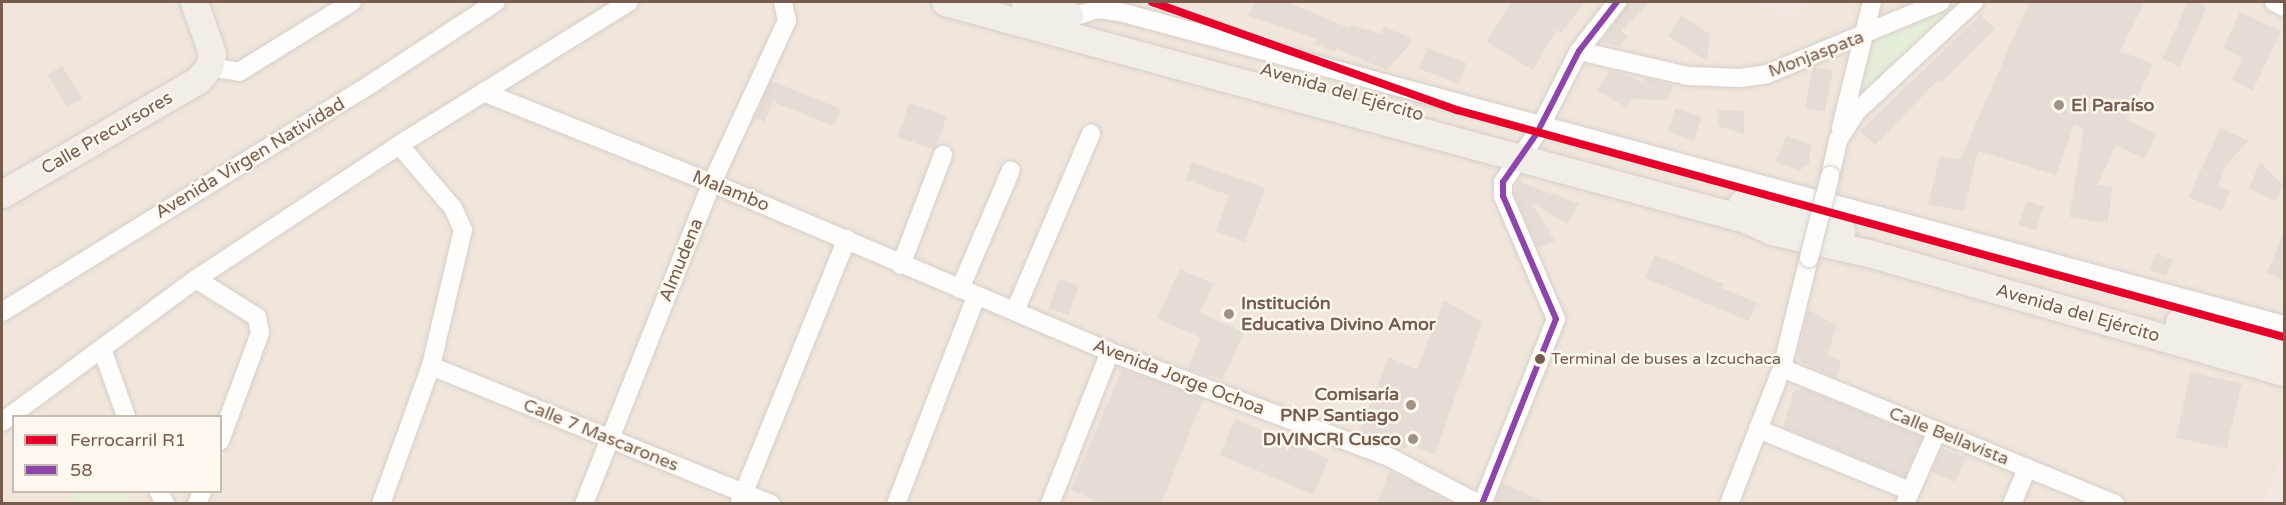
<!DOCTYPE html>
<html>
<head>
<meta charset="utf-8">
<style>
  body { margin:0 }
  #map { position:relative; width:2286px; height:505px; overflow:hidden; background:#f7f3ee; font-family:"Varela Round",sans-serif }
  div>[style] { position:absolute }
  .residential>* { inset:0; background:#f0e6dc }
  .commercial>* { inset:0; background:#f4e6e0 }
  .green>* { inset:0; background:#e5eeda; transform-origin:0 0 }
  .building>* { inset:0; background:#e4dcd5; transform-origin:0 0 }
  .roads { filter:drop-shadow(0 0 2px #d5cfc9) drop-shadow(0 0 2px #d5cfc9) }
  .minor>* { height:18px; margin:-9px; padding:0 9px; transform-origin:9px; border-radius:9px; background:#fefdfc }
  .primary>* { height:27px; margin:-13.5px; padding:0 13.5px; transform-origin:13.5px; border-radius:13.5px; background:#f2eee7 }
  .bridges { filter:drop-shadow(0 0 2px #d5cfc9) drop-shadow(0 0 2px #d5cfc9) }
  .minor-bridge>* { height:18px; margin:-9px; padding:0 9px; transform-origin:9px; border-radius:9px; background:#fefdfc }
  .bus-1>* { height:6px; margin:-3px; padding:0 3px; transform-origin:3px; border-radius:3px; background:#8e44ad }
  .rail-1>* { height:8px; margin:-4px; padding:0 4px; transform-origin:4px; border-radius:4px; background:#e4002b }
  .dots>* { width:16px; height:16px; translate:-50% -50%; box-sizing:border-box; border:3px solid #fef8f0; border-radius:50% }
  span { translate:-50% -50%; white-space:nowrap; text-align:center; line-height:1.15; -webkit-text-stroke:5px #fef8f0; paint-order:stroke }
  .bus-label { font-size:16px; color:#755c4e }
  .left { translate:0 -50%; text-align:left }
  .street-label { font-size:18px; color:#755c4e }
  .poi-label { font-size:18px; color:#755c4e; font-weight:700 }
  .right { translate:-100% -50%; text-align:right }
  .frame { position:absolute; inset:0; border:3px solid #755c4e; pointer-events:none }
  .legend { position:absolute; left:12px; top:415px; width:210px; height:78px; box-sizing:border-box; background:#fef8f0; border:2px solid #c7baaf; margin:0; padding:8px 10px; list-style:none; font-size:18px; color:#755c4e }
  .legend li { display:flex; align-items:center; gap:12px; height:30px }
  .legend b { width:30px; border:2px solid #c7baaf }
</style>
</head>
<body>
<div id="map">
  <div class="residential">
    <i style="clip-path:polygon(evenodd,2px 2px,2284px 2px,2284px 503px,2px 503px,2px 2px,14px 416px,220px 416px,220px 492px,14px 492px,14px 416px)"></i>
  </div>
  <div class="commercial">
    <i style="clip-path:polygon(1759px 2px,1807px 2px,1792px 23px)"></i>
    <i style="clip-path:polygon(2284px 448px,2284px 503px,2263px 503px)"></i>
  </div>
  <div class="green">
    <i style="clip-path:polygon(1962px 4px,1860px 98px,1874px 42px)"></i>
    <i style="left:74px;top:492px;width:56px;height:11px"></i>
  </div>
  <div class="building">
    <i style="clip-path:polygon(1254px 2px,1287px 2px,1349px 28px,1351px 25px,1381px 34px,1384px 27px,1409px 37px,1412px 42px,1386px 70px,1336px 48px,1335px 52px,1315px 44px,1317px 39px,1249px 16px)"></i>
    <i style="clip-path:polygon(1511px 2px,1585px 2px,1561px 33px,1556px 30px,1533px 70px,1487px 42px)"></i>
    <i style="clip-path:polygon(1650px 2px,1621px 31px,1628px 37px,1619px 46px,1600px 42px,1629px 2px)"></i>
    <i style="clip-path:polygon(2029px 2px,2145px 2px,2120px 51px,2153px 64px,2127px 120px,2156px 134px,2145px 159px,2116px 145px,2097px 185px,2113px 187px,2107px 223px,2069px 217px,2084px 128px,2074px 125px,2056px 175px,1978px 151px,1964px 211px,1928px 204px,1940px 156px,1960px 160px)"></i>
    <i style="clip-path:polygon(2188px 2px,2201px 2px,2206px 8px,2180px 67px,2162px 59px)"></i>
    <i style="clip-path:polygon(2240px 12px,2281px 31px,2253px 90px,2232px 80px,2242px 58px,2223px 48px)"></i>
    <i style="clip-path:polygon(1681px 15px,1710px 34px,1707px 61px,1668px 36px)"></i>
    <i style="clip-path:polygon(1981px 15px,1995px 29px,1941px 83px,1938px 80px,1875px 145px,1860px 131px)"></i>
    <i style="left:1427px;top:48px;width:42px;height:22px;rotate:21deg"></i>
    <i style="left:62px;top:66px;width:38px;height:17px;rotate:58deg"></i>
    <i style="left:1813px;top:67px;width:20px;height:42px;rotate:11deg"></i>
    <i style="clip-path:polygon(1610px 70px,1644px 82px,1646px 78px,1673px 86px,1668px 100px,1632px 99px,1627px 108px,1597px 90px)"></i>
    <i style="clip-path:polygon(771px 81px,841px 109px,834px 126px,773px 102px,765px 122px,755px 117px)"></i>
    <i style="left:909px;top:103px;width:40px;height:36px;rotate:19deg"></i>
    <i style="left:1675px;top:108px;width:28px;height:25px;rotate:18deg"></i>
    <i style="clip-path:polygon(1718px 110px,1744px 111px,1744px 134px,1717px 126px)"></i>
    <i style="clip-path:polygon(2221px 128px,2248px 141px,2227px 164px,2218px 186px,2230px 191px,2221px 211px,2188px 197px)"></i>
    <i style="clip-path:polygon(1786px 136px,1811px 144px,1809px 164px,1800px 170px,1776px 162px)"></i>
    <i style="clip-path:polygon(1192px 162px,1265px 188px,1245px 242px,1216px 231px,1229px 195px,1186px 180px)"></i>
    <i style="clip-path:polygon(2260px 162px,2283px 185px,2276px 201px,2249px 189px)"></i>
    <i style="clip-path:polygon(1519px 179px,1521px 183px,1579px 203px,1568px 224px,1532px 203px,1555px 241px,1538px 248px,1514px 194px)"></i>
    <i style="left:2027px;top:201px;width:18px;height:25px;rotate:19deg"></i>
    <i style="clip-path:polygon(2284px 231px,2284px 280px,2267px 273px)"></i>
    <i style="left:2156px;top:253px;width:18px;height:18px;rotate:22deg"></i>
    <i style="clip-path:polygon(1655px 255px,1724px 284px,1722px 288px,1757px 303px,1749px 321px,1645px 278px)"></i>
    <i style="clip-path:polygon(1180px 269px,1214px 284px,1200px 313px,1244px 332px,1223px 379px,1187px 369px,1201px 338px,1157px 318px)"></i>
    <i style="left:1059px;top:279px;width:21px;height:31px;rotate:19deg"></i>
    <i style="clip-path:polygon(1444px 300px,1482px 322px,1435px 454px,1408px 444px,1406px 449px,1359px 431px,1389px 357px,1417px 370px)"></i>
    <i style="clip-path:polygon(1808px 310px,1837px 325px,1827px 355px,1841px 361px,1836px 378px,1800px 361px,1798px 354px)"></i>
    <i style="clip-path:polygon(1122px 369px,1203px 399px,1161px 504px,1103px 504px,1071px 490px)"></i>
    <i style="left:2191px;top:372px;width:52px;height:67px;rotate:13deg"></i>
    <i style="clip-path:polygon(1804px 389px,1922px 437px,1905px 477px,1783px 427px,1794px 390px)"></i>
    <i style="left:1235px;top:419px;width:102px;height:39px;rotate:23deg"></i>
    <i style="left:1942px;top:448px;width:25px;height:26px;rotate:23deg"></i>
    <i style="clip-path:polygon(1389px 472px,1409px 480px,1454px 504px,1377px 504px)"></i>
    <i style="clip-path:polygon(1502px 483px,1550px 504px,1494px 504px)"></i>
  </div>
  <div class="roads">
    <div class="minor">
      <i style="left:2274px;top:2px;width:11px;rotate:27deg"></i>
      <i style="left:1073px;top:17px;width:26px;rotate:-18deg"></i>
      <i style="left:1098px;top:9px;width:22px;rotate:8deg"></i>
      <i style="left:1120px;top:12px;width:1205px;rotate:15.05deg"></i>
      <i style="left:1579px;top:51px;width:112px;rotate:12.9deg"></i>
      <i style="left:1688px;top:76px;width:52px;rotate:2.2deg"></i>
      <i style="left:1740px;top:78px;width:27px;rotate:-8deg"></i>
      <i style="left:1767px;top:74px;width:188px;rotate:-22.5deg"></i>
      <i style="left:209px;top:67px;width:30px;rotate:9deg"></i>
      <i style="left:239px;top:72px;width:133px;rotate:-31.8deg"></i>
      <i style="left:483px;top:92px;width:246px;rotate:21.7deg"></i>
      <i style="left:712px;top:183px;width:432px;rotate:23deg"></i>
      <i style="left:1110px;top:352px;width:298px;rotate:20.6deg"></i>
      <i style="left:1389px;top:457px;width:102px;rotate:27.6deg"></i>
      <i style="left:1841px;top:128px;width:130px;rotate:-76.2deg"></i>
      <i style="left:1830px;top:176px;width:37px;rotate:-77deg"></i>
      <i style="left:1838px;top:140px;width:35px;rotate:-57deg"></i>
      <i style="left:1857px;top:111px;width:160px;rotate:-43deg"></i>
      <i style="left:901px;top:265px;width:118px;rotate:-69.1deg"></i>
      <i style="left:196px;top:279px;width:72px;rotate:31.9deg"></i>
      <i style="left:257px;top:317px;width:16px;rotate:79deg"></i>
      <i style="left:260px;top:333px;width:115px;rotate:110.3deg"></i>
      <i style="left:960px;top:289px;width:129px;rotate:-66.8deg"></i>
      <i style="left:1015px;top:311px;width:193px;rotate:-66.8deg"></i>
      <i style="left:2px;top:312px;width:437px;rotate:-31.7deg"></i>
      <i style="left:374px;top:82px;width:146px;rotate:-33.3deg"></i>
      <i style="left:102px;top:349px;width:71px;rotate:70.3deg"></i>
      <i style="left:431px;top:366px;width:367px;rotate:22.1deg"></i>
      <i style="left:1782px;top:368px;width:360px;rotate:22.2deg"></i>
      <i style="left:2px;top:422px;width:241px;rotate:-36.4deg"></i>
      <i style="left:196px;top:279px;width:243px;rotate:-33.4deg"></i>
      <i style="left:399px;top:145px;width:271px;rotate:-31.9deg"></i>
      <i style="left:1758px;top:429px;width:164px;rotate:22.2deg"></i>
      <i style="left:159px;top:492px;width:13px;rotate:63deg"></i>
      <i style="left:740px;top:502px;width:284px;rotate:-67.9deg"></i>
      <i style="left:197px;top:504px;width:13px;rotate:-67deg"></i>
      <i style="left:381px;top:504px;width:147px;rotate:-70.1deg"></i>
      <i style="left:431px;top:366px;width:140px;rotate:-76.8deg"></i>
      <i style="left:463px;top:230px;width:24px;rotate:-114deg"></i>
      <i style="left:453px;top:208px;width:83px;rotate:-130.6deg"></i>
      <i style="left:584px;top:504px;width:346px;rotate:-68.3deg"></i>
      <i style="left:712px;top:183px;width:179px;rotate:-65.2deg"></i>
      <i style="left:787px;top:21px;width:19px;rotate:-102deg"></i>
      <i style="left:896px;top:504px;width:222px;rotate:-68.9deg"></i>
      <i style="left:1050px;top:504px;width:163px;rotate:-68.5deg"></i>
      <i style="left:1482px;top:504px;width:199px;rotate:-68.2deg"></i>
      <i style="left:1556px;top:319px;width:134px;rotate:-113.3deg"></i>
      <i style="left:1503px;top:196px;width:14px;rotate:-90deg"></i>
      <i style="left:1503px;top:182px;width:60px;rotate:-55.2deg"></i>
      <i style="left:1537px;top:133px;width:92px;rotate:-62.9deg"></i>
      <i style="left:1579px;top:51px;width:62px;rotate:-52.2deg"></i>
      <i style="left:1729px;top:504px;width:146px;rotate:-68.7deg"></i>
      <i style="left:1782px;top:368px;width:113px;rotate:-76.2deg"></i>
      <i style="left:1905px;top:504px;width:80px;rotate:-66.3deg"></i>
      <i style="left:2012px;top:504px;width:39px;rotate:-67deg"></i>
    </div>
    <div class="primary">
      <i style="left:945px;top:2px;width:829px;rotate:15.18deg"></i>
      <i style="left:1745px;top:219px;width:30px;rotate:24deg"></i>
      <i style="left:1772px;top:231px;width:103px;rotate:13deg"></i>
      <i style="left:1872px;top:254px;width:429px;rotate:16deg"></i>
      <i style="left:1025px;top:2px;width:46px;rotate:16.5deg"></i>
      <i style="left:2px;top:194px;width:227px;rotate:-30.2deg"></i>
      <i style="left:198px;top:80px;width:17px;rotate:-50deg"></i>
      <i style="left:209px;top:67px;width:14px;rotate:-78deg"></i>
      <i style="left:212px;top:53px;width:54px;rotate:-109.4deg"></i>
      <i style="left:1742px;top:203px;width:103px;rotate:15.3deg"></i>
      <i style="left:2179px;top:322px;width:109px;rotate:15.4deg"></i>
    </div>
  </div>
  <div class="bridges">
    <div class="minor-bridge">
      <i style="left:1809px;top:258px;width:85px;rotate:-75.6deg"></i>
    </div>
  </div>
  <div class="bus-1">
    <i style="left:1482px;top:504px;width:199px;rotate:-68.2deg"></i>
    <i style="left:1556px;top:319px;width:134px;rotate:-113.3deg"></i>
    <i style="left:1503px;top:196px;width:14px;rotate:-90deg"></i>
    <i style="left:1503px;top:182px;width:60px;rotate:-55.2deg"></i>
    <i style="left:1537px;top:133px;width:92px;rotate:-62.9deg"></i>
    <i style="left:1579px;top:51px;width:62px;rotate:-52.2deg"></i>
  </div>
  <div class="rail-1">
    <i style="left:1152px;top:2px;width:324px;rotate:19.5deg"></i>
    <i style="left:1457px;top:110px;width:858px;rotate:15.35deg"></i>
  </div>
  <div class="dots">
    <i style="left:2059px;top:105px;background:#a29186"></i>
    <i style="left:1229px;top:314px;background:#a29186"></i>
    <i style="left:1540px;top:359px;background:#755c4e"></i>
    <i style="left:1411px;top:405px;background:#a29186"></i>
    <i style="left:1413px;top:439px;background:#a29186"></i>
  </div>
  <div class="bus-label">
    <span class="left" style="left:1551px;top:359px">Terminal de buses a Izcuchaca</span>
  </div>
  <div class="street-label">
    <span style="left:1816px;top:54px;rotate:-21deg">Monjaspata</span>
    <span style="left:1342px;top:92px;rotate:16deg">Avenida del Ejército</span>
    <span style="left:107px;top:133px;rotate:-30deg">Calle Precursores</span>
    <span style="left:250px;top:158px;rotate:-31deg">Avenida Virgen Natividad</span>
    <span style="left:731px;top:191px;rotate:22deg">Malambo</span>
    <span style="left:681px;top:260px;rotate:-68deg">Almudena</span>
    <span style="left:2078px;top:313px;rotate:16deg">Avenida del Ejército</span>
    <span style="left:1179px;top:377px;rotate:21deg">Avenida Jorge Ochoa</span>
    <span style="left:601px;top:435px;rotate:22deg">Calle 7 Mascarones</span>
    <span style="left:1949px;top:436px;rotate:22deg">Calle Bellavista</span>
  </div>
  <div class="poi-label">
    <span class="left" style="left:2071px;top:105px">El Paraíso</span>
    <span class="left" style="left:1241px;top:314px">Institución<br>Educativa Divino Amor</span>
    <span class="right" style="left:1399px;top:405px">Comisaría<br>PNP Santiago</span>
    <span class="right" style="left:1401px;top:439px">DIVINCRI Cusco</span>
  </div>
  <div class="frame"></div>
  <ul class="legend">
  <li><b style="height:8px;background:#e4002b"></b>Ferrocarril R1</li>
  <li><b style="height:8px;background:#8e44ad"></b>58</li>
  </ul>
</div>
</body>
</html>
